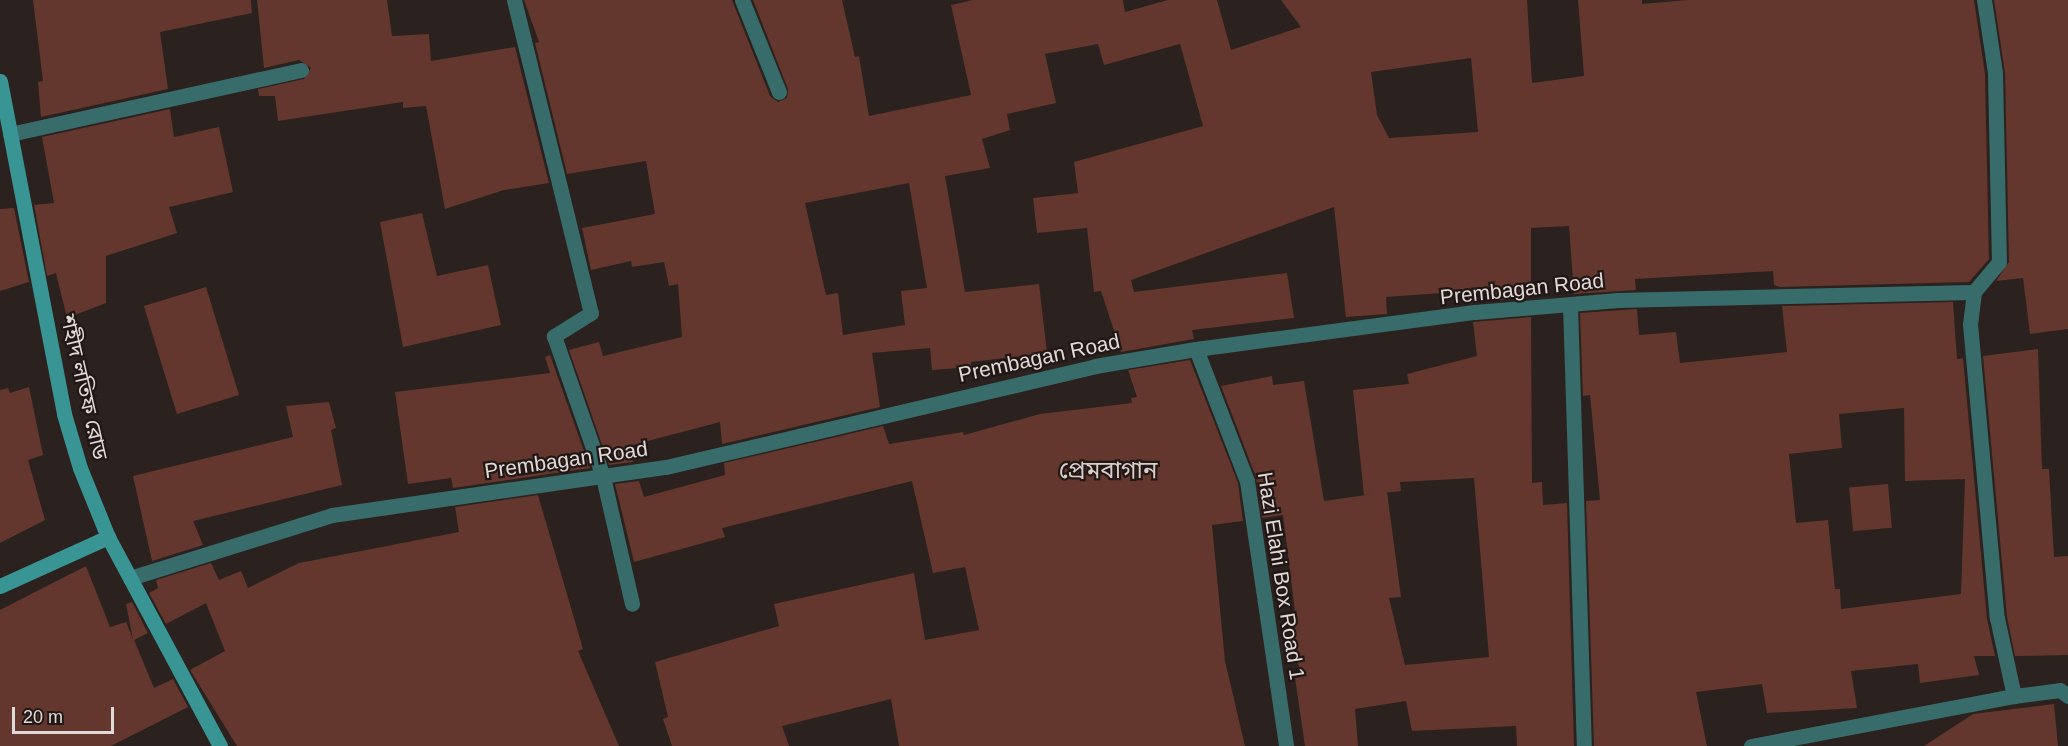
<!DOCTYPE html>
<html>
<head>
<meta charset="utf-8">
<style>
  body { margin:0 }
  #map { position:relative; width:2068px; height:746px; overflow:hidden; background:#2b211e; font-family:Helvetica,"Noto Sans Bengali",sans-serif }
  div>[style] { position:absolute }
  .building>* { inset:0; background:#63372d; transform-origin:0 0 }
  .street>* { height:15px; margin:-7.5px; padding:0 7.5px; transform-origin:7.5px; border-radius:7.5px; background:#376c6a }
  .secondary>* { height:15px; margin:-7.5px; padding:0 7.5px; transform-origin:7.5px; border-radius:7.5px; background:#399593 }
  span { translate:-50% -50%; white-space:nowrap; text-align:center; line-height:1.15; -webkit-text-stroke:4.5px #211715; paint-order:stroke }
  .street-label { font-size:21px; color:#e1d9d8 }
  .quarter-label { font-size:24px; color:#dbcdca }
  .scale { position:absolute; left:12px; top:707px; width:102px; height:27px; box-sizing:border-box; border:3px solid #e1d9d8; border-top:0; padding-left:8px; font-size:18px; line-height:21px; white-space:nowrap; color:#e1d9d8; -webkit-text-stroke:4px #211715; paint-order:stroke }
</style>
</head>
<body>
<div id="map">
  <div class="building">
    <i style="clip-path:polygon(33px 0,251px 0,252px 13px,160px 32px,168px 89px,41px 117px,38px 82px,43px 81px)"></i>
    <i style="clip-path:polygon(257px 0,387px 0,392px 36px,429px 34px,431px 61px,515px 47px,549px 183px,504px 190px,445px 209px,426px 106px,403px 108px,403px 102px,278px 121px,275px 96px,259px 96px,258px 89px,304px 79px,311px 68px,299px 60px,264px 68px)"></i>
    <i style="clip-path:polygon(evenodd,524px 0,732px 0,770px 96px,778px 102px,787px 98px,788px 89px,753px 0,842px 0,855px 57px,859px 56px,869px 116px,971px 95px,951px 5px,973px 0,1123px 0,1125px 12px,1168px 0,1217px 0,1231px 50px,1301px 27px,1281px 0,1527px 0,1532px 83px,1584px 76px,1578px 0,1642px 0,1642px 4px,1688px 0,1974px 0,1985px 74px,1989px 259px,1969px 282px,1780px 287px,1774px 285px,1773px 271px,1635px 279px,1636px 290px,1574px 294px,1569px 226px,1531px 228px,1531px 297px,1471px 303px,1469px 291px,1386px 297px,1387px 314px,1346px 317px,1334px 207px,1131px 280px,1134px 292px,1287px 273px,1294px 318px,1192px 330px,1194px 339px,1121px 352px,1101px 291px,1094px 292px,1087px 228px,1037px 233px,1033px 198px,1078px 193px,1074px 162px,1203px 126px,1180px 44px,1104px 65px,1098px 44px,1045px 54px,1056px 103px,1007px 114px,1010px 130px,982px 139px,990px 168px,945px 176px,965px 292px,1039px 284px,1047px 353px,971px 362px,971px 367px,932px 370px,930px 348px,872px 353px,880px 407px,722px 444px,720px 422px,629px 446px,633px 462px,609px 465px,569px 350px,599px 342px,603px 356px,682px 337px,678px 284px,669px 286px,664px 262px,632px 267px,631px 261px,591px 270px,582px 228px,655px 214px,646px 161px,567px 174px,535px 43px,539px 42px,524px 0,1471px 58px,1478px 132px,1389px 138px,1377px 115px,1371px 72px,1471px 58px,524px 0,909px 183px,927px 288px,901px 291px,905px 325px,843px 335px,838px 293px,826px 295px,805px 203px,909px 183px)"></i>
    <i style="clip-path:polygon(1994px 0,2068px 0,2068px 329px,2030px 334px,2023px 278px,1996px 281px,2009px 262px,2005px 73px)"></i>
    <i style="clip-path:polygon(170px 109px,174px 137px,219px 127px,233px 192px,169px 207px,177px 233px,106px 256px,106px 303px,67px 318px,56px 273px,47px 276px,34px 205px,54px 203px,42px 137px)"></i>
    <i style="clip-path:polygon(14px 208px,29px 282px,0 291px,0 209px)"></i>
    <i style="clip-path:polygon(422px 213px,437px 276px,488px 265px,501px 325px,403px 347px,380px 222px)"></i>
    <i style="left:206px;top:287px;width:113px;height:65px;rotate:73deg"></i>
    <i style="clip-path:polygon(evenodd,1953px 302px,1957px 359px,1963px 358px,1987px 619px,1995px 656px,1974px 656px,1979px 675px,1920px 683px,1918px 664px,1851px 671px,1857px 708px,1767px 713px,1762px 684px,1696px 692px,1707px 746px,1594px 746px,1586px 501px,1600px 500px,1590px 395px,1583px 396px,1580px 313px,1637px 309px,1639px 335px,1676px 332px,1680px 363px,1787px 352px,1782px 306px,1953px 302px,1904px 408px,1905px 481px,1965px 479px,1961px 594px,1841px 609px,1840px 589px,1835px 589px,1828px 520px,1796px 523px,1789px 454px,1842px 448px,1839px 414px,1904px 408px)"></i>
    <i style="clip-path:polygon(1531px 317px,1532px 483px,1542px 482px,1543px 505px,1567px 503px,1574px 746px,1517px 746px,1516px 726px,1412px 731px,1406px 701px,1355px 709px,1358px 746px,1305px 746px,1295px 678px,1301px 677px,1289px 621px,1296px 620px,1283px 515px,1262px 518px,1256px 477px,1221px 386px,1272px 376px,1273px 385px,1304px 381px,1324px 501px,1387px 492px,1401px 597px,1389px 598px,1405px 665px,1489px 657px,1474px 478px,1400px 482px,1401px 491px,1364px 495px,1353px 390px,1409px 384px,1407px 374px,1477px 356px,1473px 322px)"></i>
    <i style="clip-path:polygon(2038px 349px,2042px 469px,2049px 469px,2054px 557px,2068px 556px,2068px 655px,2015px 656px,2007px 617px,1983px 356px)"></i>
    <i style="clip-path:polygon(550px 355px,590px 468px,453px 488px,451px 478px,408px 484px,395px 392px,550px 373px,545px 357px)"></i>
    <i style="clip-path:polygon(1190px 360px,1238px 483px,1243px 521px,1212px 525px,1225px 661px,1245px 746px,899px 746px,891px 699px,782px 726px,789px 746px,672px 746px,663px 719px,668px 717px,655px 662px,779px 626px,774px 604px,914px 573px,925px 640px,979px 630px,965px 567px,933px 573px,912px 481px,722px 528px,725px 537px,634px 562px,615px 484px,639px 481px,644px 497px,725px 475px,724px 463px,883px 426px,889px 444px,963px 432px,964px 435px,1040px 414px,1132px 403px,1131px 398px,1137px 397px,1128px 370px)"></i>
    <i style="clip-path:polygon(29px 387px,43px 455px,28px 460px,45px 520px,0 543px,0 390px,8px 388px,10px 393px)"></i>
    <i style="clip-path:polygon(329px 402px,336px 428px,331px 430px,342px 485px,193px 521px,203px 545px,152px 561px,133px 476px,293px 437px,286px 406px)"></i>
    <i style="left:1888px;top:484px;width:44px;height:39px;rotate:85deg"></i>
    <i style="clip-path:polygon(538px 495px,583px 649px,578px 651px,619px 746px,237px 746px,190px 670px,225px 651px,206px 603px,166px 624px,149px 593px,158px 588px,156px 580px,211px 563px,219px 580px,241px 571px,248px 588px,299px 563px,459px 532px,455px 507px)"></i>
    <i style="clip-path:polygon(86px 566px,110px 627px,126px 622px,133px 639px,126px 604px,132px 602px,148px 633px,134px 640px,154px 688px,173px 679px,188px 707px,111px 746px,0 746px,0 610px)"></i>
    <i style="clip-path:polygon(2054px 704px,2058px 746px,1924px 746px,1973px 714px)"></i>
  </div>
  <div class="street">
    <i style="left:514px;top:0;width:322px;rotate:76.2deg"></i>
    <i style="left:591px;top:313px;width:44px;rotate:148.1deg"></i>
    <i style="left:554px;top:336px;width:149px;rotate:70.8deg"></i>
    <i style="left:603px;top:477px;width:130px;rotate:77.1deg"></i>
    <i style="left:742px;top:0;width:99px;rotate:68.1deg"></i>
    <i style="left:1984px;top:0;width:74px;rotate:81.4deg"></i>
    <i style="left:1995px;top:73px;width:189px;rotate:88.8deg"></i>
    <i style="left:1999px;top:262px;width:39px;rotate:130deg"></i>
    <i style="left:1974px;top:292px;width:32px;rotate:97deg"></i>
    <i style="left:1970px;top:324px;width:295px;rotate:84.8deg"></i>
    <i style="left:1997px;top:618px;width:80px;rotate:77.7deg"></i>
    <i style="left:10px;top:134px;width:298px;rotate:-12.4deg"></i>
    <i style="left:1570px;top:305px;width:441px;rotate:88.2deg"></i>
    <i style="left:1196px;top:349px;width:142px;rotate:68.9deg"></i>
    <i style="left:1247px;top:481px;width:268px;rotate:81.6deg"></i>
    <i style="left:130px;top:578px;width:212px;rotate:-17.3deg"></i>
    <i style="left:332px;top:515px;width:337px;rotate:-8.2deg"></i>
    <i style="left:666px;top:467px;width:441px;rotate:-13.2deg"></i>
    <i style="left:1095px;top:366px;width:102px;rotate:-9.6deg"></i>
    <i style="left:1196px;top:349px;width:281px;rotate:-7.6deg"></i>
    <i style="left:1475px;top:312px;width:143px;rotate:-4.8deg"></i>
    <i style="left:1617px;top:300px;width:357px;rotate:-1.3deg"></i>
    <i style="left:1751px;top:746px;width:268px;rotate:-10.8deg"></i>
    <i style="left:2014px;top:696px;width:46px;rotate:-7.4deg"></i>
    <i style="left:2060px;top:690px;width:10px;rotate:37deg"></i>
  </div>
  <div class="secondary">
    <i style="left:0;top:81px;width:339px;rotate:79.1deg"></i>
    <i style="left:64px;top:414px;width:56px;rotate:73.5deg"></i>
    <i style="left:80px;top:468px;width:74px;rotate:67.9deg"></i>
    <i style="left:108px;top:537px;width:237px;rotate:61.8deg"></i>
    <i style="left:0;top:586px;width:119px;rotate:-24.4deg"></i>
  </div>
  <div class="street-label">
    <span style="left:1522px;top:289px;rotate:-6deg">Prembagan Road</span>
    <span style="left:1039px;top:358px;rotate:-12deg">Prembagan Road</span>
    <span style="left:84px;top:387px;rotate:77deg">শহীদ লতিফ রোড</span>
    <span style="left:566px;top:460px;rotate:-8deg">Prembagan Road</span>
    <span style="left:1281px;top:576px;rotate:81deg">Hazi Elahi Box Road 1</span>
  </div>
  <div class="quarter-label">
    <span style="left:1108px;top:470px">প্রেমবাগান</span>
  </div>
  <div class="scale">20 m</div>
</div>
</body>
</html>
